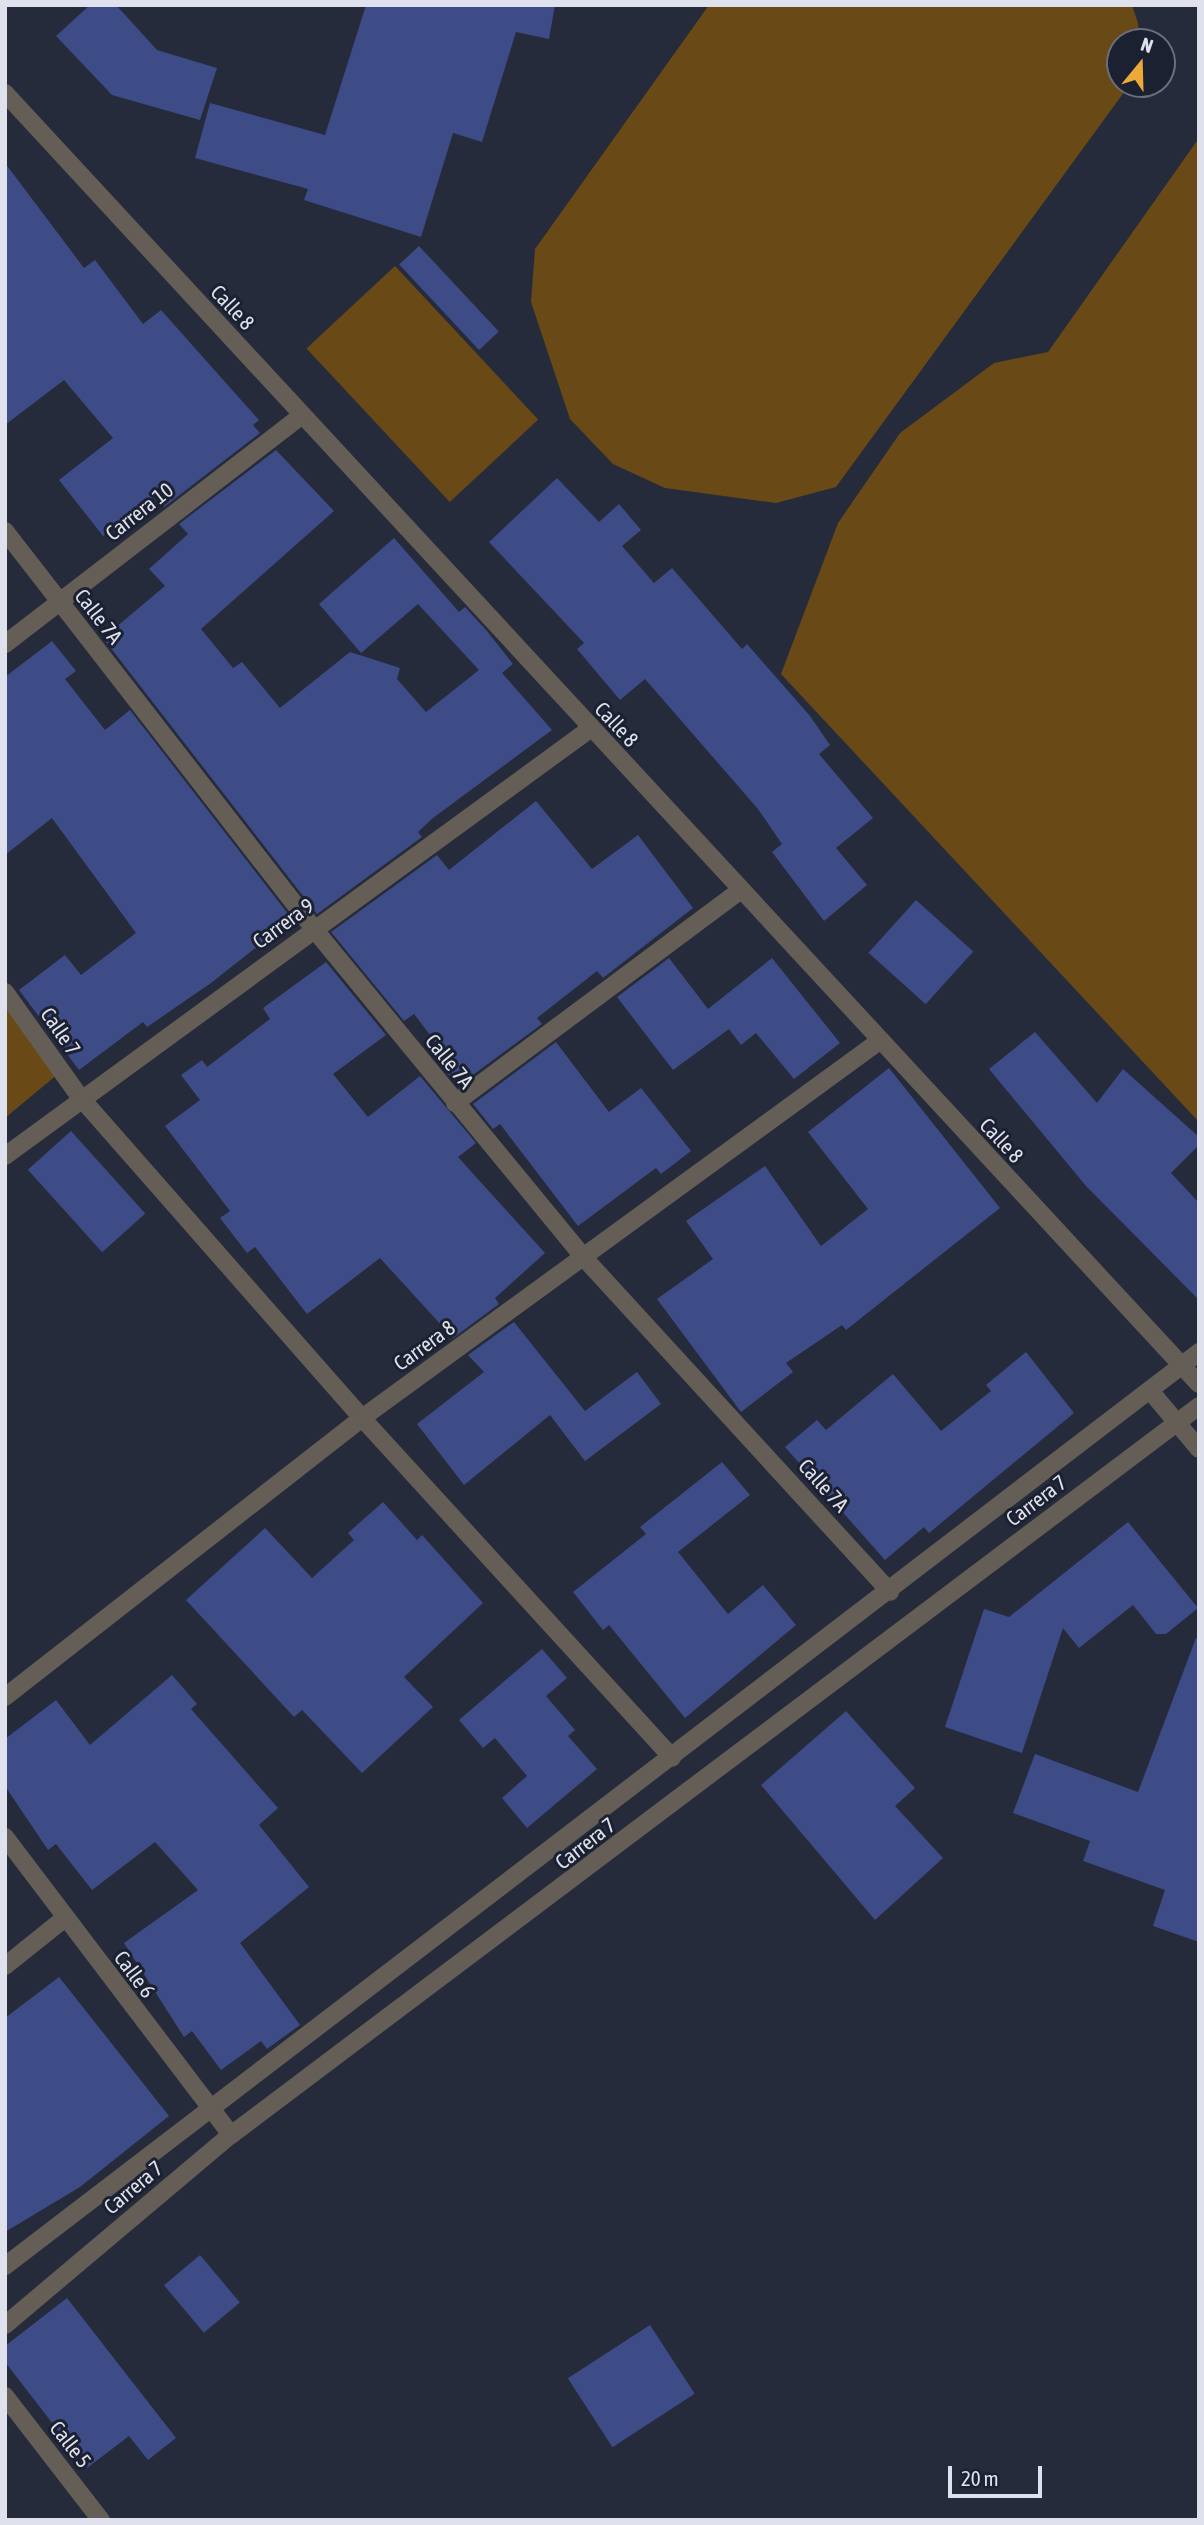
<!DOCTYPE html>
<html>
<head>
<meta charset="utf-8">
<style>
  body { margin:0 }
  #map { position:relative; width:1204px; height:2525px; overflow:hidden; background:#262b3b; font-family:"Asap Condensed",sans-serif }
  div>[style] { position:absolute }
  .green>* { inset:0; background:#694916; transform-origin:0 0 }
  .building>* { inset:0; background:#3d4b86; transform-origin:0 0 }
  .minor>* { height:18px; margin:-9px; padding:0 9px; transform-origin:9px; border-radius:9px; background:#645e56 }
  span { translate:-50% -50%; white-space:nowrap; text-align:center; line-height:1.15; -webkit-text-stroke:6px #1c2131; paint-order:stroke }
  .street-label { font-size:21px; color:#dfe2ed }
  .frame { position:absolute; inset:0; border:7px solid #dfe2ed; pointer-events:none }
  .north { position:absolute; left:1106px; top:28px; width:70px; height:70px; box-sizing:border-box; background:#1c2131; border:2px solid #6a6e7c; border-radius:50%; rotate:19deg; font-size:19px; font-weight:700; line-height:28px; text-align:center; color:#dfe2ed }
  .north::after { content:''; display:block; margin:auto; width:24px; height:32px; background:#eca93a; clip-path:polygon(50% 0,100% 100%,50% 72%,0 100%) }
  .scale { position:absolute; left:948px; top:2466px; width:94px; height:32px; box-sizing:border-box; border:4px solid #dfe2ed; border-top:0; padding-left:9px; font-size:21px; line-height:24px; white-space:nowrap; color:#dfe2ed; -webkit-text-stroke:5px #1c2131; paint-order:stroke }
</style>
</head>
<body>
<div id="map">
  <div class="green">
    <i style="clip-path:polygon(709px 5px,1132px 5px,1138px 23px,1139px 42px,1120px 42px,1120px 84px,1130px 84px,836px 487px,776px 503px,665px 488px,613px 464px,570px 419px,531px 302px,535px 249px)"></i>
    <i style="clip-path:polygon(1199px 138px,1199px 1122px,781px 674px,838px 523px,900px 433px,994px 363px,1048px 352px)"></i>
    <i style="left:395px;top:266px;width:210px;height:121px;rotate:47deg"></i>
    <i style="clip-path:polygon(5px 1003px,58px 1074px,5px 1118px)"></i>
  </div>
  <div class="building">
    <i style="clip-path:polygon(90px 5px,116px 5px,157px 50px,217px 68px,200px 120px,112px 95px,56px 36px)"></i>
    <i style="clip-path:polygon(366px 5px,555px 5px,549px 39px,516px 32px,482px 142px,453px 133px,421px 237px,304px 200px,308px 189px,195px 158px,210px 103px,325px 135px)"></i>
    <i style="clip-path:polygon(5px 163px,84px 268px,95px 260px,143px 324px,161px 310px,259px 420px,253px 425px,260px 433px,164px 507px,155px 496px,103px 536px,59px 480px,113px 438px,64px 380px,5px 425px)"></i>
    <i style="left:419px;top:246px;width:117px;height:27px;rotate:47deg"></i>
    <i style="clip-path:polygon(276px 450px,334px 511px,201px 629px,233px 668px,242px 662px,280px 708px,350px 652px,400px 668px,397px 679px,426px 712px,479px 670px,418px 604px,361px 653px,319px 604px,394px 538px,459px 612px,465px 607px,487px 631px,513px 664px,502px 673px,552px 730px,433px 818px,418px 832px,422px 837px,317px 914px,103px 638px,165px 586px,149px 569px,188px 534px,179px 524px)"></i>
    <i style="clip-path:polygon(557px 478px,599px 522px,619px 504px,641px 530px,622px 546px,654px 583px,672px 568px,742px 649px,747px 644px,810px 716px,830px 745px,819px 754px,873px 818px,836px 848px,867px 885px,824px 921px,772px 852px,782px 844px,758px 809px,645px 679px,620px 700px,577px 649px,584px 643px,489px 542px)"></i>
    <i style="clip-path:polygon(52px 641px,76px 671px,65px 679px,105px 730px,130px 710px,292px 919px,211px 983px,147px 1027px,143px 1022px,79px 1070px,19px 990px,65px 955px,81px 975px,136px 933px,52px 818px,5px 855px,5px 677px)"></i>
    <i style="clip-path:polygon(536px 801px,592px 869px,638px 835px,693px 908px,603px 978px,597px 971px,537px 1018px,542px 1024px,458px 1086px,438px 1062px,446px 1056px,414px 1014px,404px 1021px,331px 932px,437px 855px,449px 870px)"></i>
    <i style="left:916px;top:900px;width:77px;height:71px;rotate:42deg"></i>
    <i style="clip-path:polygon(669px 958px,708px 1009px,772px 958px,840px 1043px,794px 1079px,756px 1033px,741px 1045px,729px 1029px,673px 1070px,617px 997px)"></i>
    <i style="clip-path:polygon(326px 962px,386px 1035px,333px 1074px,368px 1117px,420px 1076px,476px 1143px,458px 1157px,545px 1253px,495px 1298px,499px 1304px,453px 1338px,380px 1258px,307px 1314px,255px 1247px,247px 1253px,220px 1218px,230px 1211px,165px 1126px,200px 1100px,181px 1075px,202px 1060px,207px 1067px,270px 1019px,263px 1008px)"></i>
    <i style="clip-path:polygon(1035px 1032px,1097px 1103px,1123px 1069px,1199px 1137px,1199px 1145px,1171px 1173px,1199px 1203px,1199px 1300px,1086px 1186px,989px 1069px)"></i>
    <i style="clip-path:polygon(556px 1042px,609px 1112px,641px 1088px,691px 1151px,661px 1174px,656px 1168px,578px 1226px,500px 1124px,493px 1129px,473px 1104px)"></i>
    <i style="clip-path:polygon(889px 1068px,1000px 1208px,846px 1330px,842px 1325px,786px 1363px,793px 1372px,741px 1412px,657px 1299px,713px 1259px,686px 1221px,765px 1166px,821px 1246px,868px 1209px,808px 1132px)"></i>
    <i style="left:71px;top:1131px;width:111px;height:58px;rotate:48deg"></i>
    <i style="clip-path:polygon(514px 1322px,585px 1411px,637px 1372px,661px 1404px,585px 1461px,550px 1415px,464px 1485px,417px 1424px,484px 1372px,468px 1355px)"></i>
    <i style="clip-path:polygon(1026px 1352px,1074px 1413px,929px 1533px,924px 1527px,885px 1560px,785px 1447px,817px 1420px,826px 1430px,893px 1374px,941px 1431px,991px 1391px,986px 1385px)"></i>
    <i style="clip-path:polygon(722px 1462px,750px 1495px,678px 1552px,728px 1614px,763px 1585px,796px 1625px,685px 1718px,609px 1625px,603px 1630px,573px 1592px,646px 1534px,640px 1527px)"></i>
    <i style="clip-path:polygon(383px 1502px,417px 1540px,422px 1535px,483px 1603px,404px 1677px,433px 1707px,362px 1773px,302px 1710px,294px 1717px,186px 1600px,265px 1528px,312px 1578px,354px 1540px,348px 1533px)"></i>
    <i style="clip-path:polygon(1128px 1522px,1198px 1608px,1166px 1634px,1156px 1634px,1133px 1605px,1079px 1648px,1063px 1628px,1022px 1753px,945px 1727px,984px 1609px,1009px 1617px)"></i>
    <i style="clip-path:polygon(1196px 1638px,1199px 1639px,1199px 1942px,1153px 1926px,1165px 1890px,1083px 1861px,1090px 1841px,1013px 1813px,1035px 1754px,1138px 1792px)"></i>
    <i style="clip-path:polygon(542px 1649px,567px 1678px,546px 1696px,575px 1730px,568px 1736px,597px 1769px,527px 1828px,502px 1798px,527px 1776px,495px 1738px,483px 1748px,459px 1720px)"></i>
    <i style="clip-path:polygon(172px 1675px,197px 1704px,191px 1709px,278px 1808px,259px 1825px,309px 1887px,240px 1943px,300px 2025px,267px 2049px,261px 2041px,221px 2070px,192px 2031px,184px 2037px,124px 1943px,198px 1890px,155px 1842px,92px 1890px,56px 1844px,48px 1850px,5px 1786px,5px 1739px,56px 1700px,90px 1745px)"></i>
    <i style="clip-path:polygon(846px 1711px,915px 1788px,895px 1806px,943px 1858px,875px 1920px,761px 1785px)"></i>
    <i style="clip-path:polygon(59px 1977px,169px 2116px,80px 2187px,5px 2232px,5px 2018px)"></i>
    <i style="left:200px;top:2255px;width:62px;height:47px;rotate:50deg"></i>
    <i style="clip-path:polygon(67px 2298px,176px 2438px,148px 2460px,129px 2436px,87px 2468px,5px 2362px,5px 2346px)"></i>
    <i style="left:650px;top:2325px;width:82px;height:98px;rotate:57deg"></i>
  </div>
  <div class="minor">
    <i style="left:5px;top:93px;width:1758px;rotate:47.24deg"></i>
    <i style="left:5px;top:531px;width:504px;rotate:52.17deg"></i>
    <i style="left:314px;top:929px;width:428px;rotate:50.6deg"></i>
    <i style="left:586px;top:1260px;width:450px;rotate:47.5deg"></i>
    <i style="left:5px;top:644px;width:375px;rotate:-37.6deg"></i>
    <i style="left:5px;top:992px;width:129px;rotate:54.5deg"></i>
    <i style="left:80px;top:1097px;width:427px;rotate:48.7deg"></i>
    <i style="left:362px;top:1418px;width:460px;rotate:47.6deg"></i>
    <i style="left:455px;top:1103px;width:354px;rotate:-36.7deg"></i>
    <i style="left:5px;top:1156px;width:724px;rotate:-36.13deg"></i>
    <i style="left:1152px;top:1393px;width:73px;rotate:50deg"></i>
    <i style="left:5px;top:1697px;width:453px;rotate:-38deg"></i>
    <i style="left:362px;top:1418px;width:638px;rotate:-36.08deg"></i>
    <i style="left:5px;top:1837px;width:374px;rotate:52.8deg"></i>
    <i style="left:5px;top:1966px;width:77px;rotate:-38.7deg"></i>
    <i style="left:5px;top:2266px;width:1504px;rotate:-37.43deg"></i>
    <i style="left:5px;top:2325px;width:295px;rotate:-40.1deg"></i>
    <i style="left:231px;top:2135px;width:1212px;rotate:-36.98deg"></i>
    <i style="left:5px;top:2396px;width:157px;rotate:52.3deg"></i>
  </div>
  <div class="street-label">
    <span style="left:233px;top:307px;rotate:47deg">Calle 8</span>
    <span style="left:139px;top:511px;rotate:-38deg">Carrera 10</span>
    <span style="left:99px;top:616px;rotate:52deg">Calle 7A</span>
    <span style="left:617px;top:724px;rotate:47deg">Calle 8</span>
    <span style="left:283px;top:923px;rotate:-36deg">Carrera 9</span>
    <span style="left:61px;top:1031px;rotate:55deg">Calle 7</span>
    <span style="left:450px;top:1061px;rotate:51deg">Calle 7A</span>
    <span style="left:1002px;top:1140px;rotate:47deg">Calle 8</span>
    <span style="left:424px;top:1345px;rotate:-36deg">Carrera 8</span>
    <span style="left:824px;top:1485px;rotate:48deg">Calle 7A</span>
    <span style="left:1036px;top:1500px;rotate:-37deg">Carrera 7</span>
    <span style="left:585px;top:1843px;rotate:-38deg">Carrera 7</span>
    <span style="left:135px;top:1974px;rotate:53deg">Calle 6</span>
    <span style="left:133px;top:2187px;rotate:-40deg">Carrera 7</span>
    <span style="left:71px;top:2444px;rotate:52deg">Calle 5</span>
  </div>
  <div class="frame"></div>
  <div class="north">N</div>
  <div class="scale">20 m</div>
</div>
</body>
</html>
